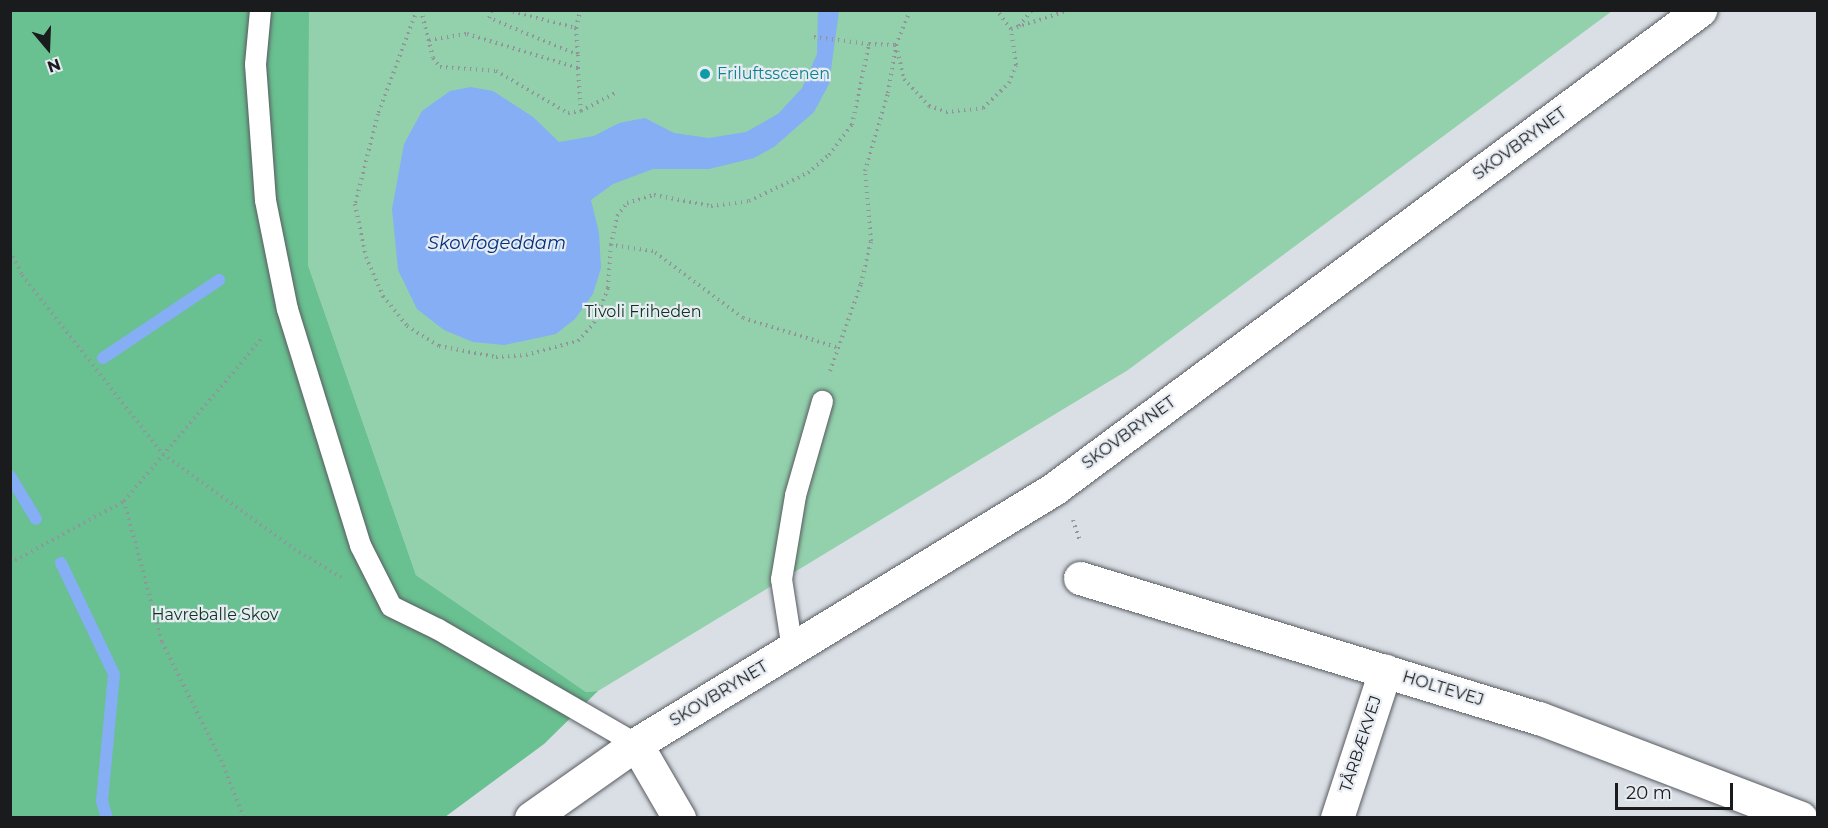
<!DOCTYPE html>
<html>
<head>
<meta charset="utf-8">
<style>
  body { margin:0 }
  #map { position:relative; width:1828px; height:828px; overflow:hidden; background:#dadfe5; font-family:Montserrat,sans-serif }
  div>[style] { position:absolute }
  .green>* { inset:0; background:#92d1ac }
  .forest>* { inset:0; background:#69c090 }
  .water>* { inset:0; background:#85aef4 }
  .stream>* { height:12px; margin:-6px; padding:0 6px; transform-origin:6px; border-radius:6px; background:#85aef4 }
  .path>* { height:4px; margin-top:-2px; transform-origin:0; background:repeating-linear-gradient(90deg,#91959a 0 1.5px,transparent 0 6px) }
  .roads { filter:drop-shadow(0 0 2px #585c61) drop-shadow(0 0 2px #585c61) }
  .service>* { height:21px; margin:-10.5px; padding:0 10.5px; transform-origin:10.5px; border-radius:10.5px; background:#fff }
  .minor>* { height:33px; margin:-16.5px; padding:0 16.5px; transform-origin:16.5px; border-radius:16.5px; background:#fff }
  .dots>* { width:16px; height:16px; translate:-50% -50%; box-sizing:border-box; border:3px solid #e7ecf2; border-radius:50% }
  span { translate:-50% -50%; white-space:nowrap; text-align:center; line-height:1.15; -webkit-text-stroke:4.5px #e7ecf2; paint-order:stroke }
  .culture-label { font-size:16px; color:#0d838f }
  .left { translate:0 -50%; text-align:left }
  .street-label { font-size:16px; color:#191b1d }
  .park-label { font-size:16px; color:#0e3421 }
  .water-label { font-size:18px; color:#02307e; font-style:italic }
  .frame { position:absolute; inset:0; border:12px solid #191b1d; pointer-events:none }
  .north { position:absolute; left:18px; top:18px; width:60px; height:60px; -webkit-text-stroke:4px #e7ecf2; paint-order:stroke; rotate:161deg; font-size:16px; font-weight:700; line-height:24px; text-align:center; color:#191b1d }
  .north::after { content:''; display:block; margin:auto; width:21px; height:27px; background:#191b1d; clip-path:polygon(50% 0,100% 100%,50% 72%,0 100%) }
  .scale { position:absolute; left:1615px; top:783px; width:118px; height:27px; box-sizing:border-box; border:3px solid #191b1d; border-top:0; padding-left:8px; font-size:18px; line-height:21px; white-space:nowrap; color:#191b1d; -webkit-text-stroke:4px #e7ecf2; paint-order:stroke }
</style>
</head>
<body>
<div id="map">
  <div class="green">
    <i style="clip-path:polygon(309px 11px,1612px 11px,1128px 370px,598px 691px,586px 692px,416px 575px,308px 265px)"></i>
    <i style="clip-path:polygon(11px 525px,14px 529px,11px 656px)"></i>
  </div>
  <div class="forest">
    <i style="clip-path:polygon(11px 11px,309px 11px,308px 265px,416px 575px,586px 692px,598px 691px,544px 744px,445px 817px,12px 817px)"></i>
  </div>
  <div class="water">
    <i style="clip-path:polygon(818px 11px,839px 11px,829px 84px,814px 112px,774px 147px,754px 158px,709px 169px,653px 169px,613px 184px,591px 200px,599px 233px,601px 268px,593px 294px,575px 319px,556px 334px,504px 345px,473px 342px,444px 330px,417px 309px,398px 270px,392px 209px,404px 144px,422px 111px,450px 91px,471px 87px,493px 91px,533px 117px,559px 142px,594px 136px,619px 123px,645px 118px,674px 133px,709px 138px,746px 132px,778px 114px,802px 88px,817px 54px)"></i>
  </div>
  <div class="stream">
    <i style="left:103px;top:358px;width:140px;rotate:-33.9deg"></i>
    <i style="left:10px;top:476px;width:50px;rotate:58.8deg"></i>
    <i style="left:61px;top:563px;width:123px;rotate:64.5deg"></i>
    <i style="left:114px;top:674px;width:128px;rotate:95.4deg"></i>
    <i style="left:102px;top:801px;width:18px;rotate:74deg"></i>
  </div>
  <div class="path">
    <i style="left:417px;top:10px;width:111px;rotate:110.6deg"></i>
    <i style="left:378px;top:114px;width:93px;rotate:104.3deg"></i>
    <i style="left:355px;top:204px;width:54px;rotate:78.3deg"></i>
    <i style="left:366px;top:257px;width:43px;rotate:66.4deg"></i>
    <i style="left:383px;top:296px;width:38px;rotate:51deg"></i>
    <i style="left:407px;top:326px;width:38px;rotate:32deg"></i>
    <i style="left:439px;top:346px;width:58px;rotate:10.9deg"></i>
    <i style="left:496px;top:357px;width:30px;rotate:-4deg"></i>
    <i style="left:526px;top:355px;width:54px;rotate:-15.1deg"></i>
    <i style="left:578px;top:341px;width:24px;rotate:-48deg"></i>
    <i style="left:594px;top:323px;width:38px;rotate:-68deg"></i>
    <i style="left:608px;top:288px;width:43px;rotate:-86deg"></i>
    <i style="left:421px;top:10px;width:49px;rotate:76deg"></i>
    <i style="left:433px;top:58px;width:11px;rotate:52deg"></i>
    <i style="left:440px;top:67px;width:56px;rotate:4.1deg"></i>
    <i style="left:496px;top:71px;width:83px;rotate:30.3deg"></i>
    <i style="left:568px;top:113px;width:13px;rotate:-9deg"></i>
    <i style="left:581px;top:111px;width:41px;rotate:-27.8deg"></i>
    <i style="left:507px;top:10px;width:71px;rotate:14.6deg"></i>
    <i style="left:576px;top:28px;width:18px;rotate:-77deg"></i>
    <i style="left:1019px;top:26px;width:21px;rotate:-51deg"></i>
    <i style="left:576px;top:28px;width:27px;rotate:86deg"></i>
    <i style="left:1011px;top:29px;width:62px;rotate:-17.9deg"></i>
    <i style="left:814px;top:37px;width:55px;rotate:7.3deg"></i>
    <i style="left:429px;top:40px;width:38px;rotate:-9deg"></i>
    <i style="left:467px;top:34px;width:116px;rotate:17deg"></i>
    <i style="left:578px;top:68px;width:13px;rotate:-90deg"></i>
    <i style="left:578px;top:55px;width:96px;rotate:-157.4deg"></i>
    <i style="left:489px;top:18px;width:9px;rotate:-69deg"></i>
    <i style="left:578px;top:68px;width:43px;rotate:86deg"></i>
    <i style="left:10px;top:251px;width:27px;rotate:63deg"></i>
    <i style="left:22px;top:275px;width:228px;rotate:51.8deg"></i>
    <i style="left:163px;top:454px;width:162px;rotate:35.9deg"></i>
    <i style="left:294px;top:549px;width:55px;rotate:30.8deg"></i>
    <i style="left:836px;top:347px;width:97px;rotate:-162.7deg"></i>
    <i style="left:743px;top:318px;width:112px;rotate:-143.3deg"></i>
    <i style="left:653px;top:251px;width:42px;rotate:-171.9deg"></i>
    <i style="left:611px;top:245px;width:30px;rotate:-78deg"></i>
    <i style="left:617px;top:216px;width:16px;rotate:-52deg"></i>
    <i style="left:627px;top:203px;width:28px;rotate:-17deg"></i>
    <i style="left:654px;top:195px;width:58px;rotate:10.9deg"></i>
    <i style="left:711px;top:206px;width:38px;rotate:-7deg"></i>
    <i style="left:749px;top:201px;width:65px;rotate:-25.4deg"></i>
    <i style="left:808px;top:173px;width:28px;rotate:-41deg"></i>
    <i style="left:829px;top:155px;width:38px;rotate:-53deg"></i>
    <i style="left:852px;top:125px;width:83px;rotate:-78.1deg"></i>
    <i style="left:869px;top:44px;width:27px;rotate:2deg"></i>
    <i style="left:896px;top:45px;width:35px;rotate:77deg"></i>
    <i style="left:904px;top:79px;width:37px;rotate:47deg"></i>
    <i style="left:929px;top:106px;width:18px;rotate:19deg"></i>
    <i style="left:946px;top:112px;width:37px;rotate:-6deg"></i>
    <i style="left:983px;top:108px;width:36px;rotate:-44deg"></i>
    <i style="left:1009px;top:83px;width:19px;rotate:-69deg"></i>
    <i style="left:1016px;top:65px;width:36px;rotate:-98deg"></i>
    <i style="left:1011px;top:29px;width:24px;rotate:-128deg"></i>
    <i style="left:830px;top:371px;width:92px;rotate:-70.4deg"></i>
    <i style="left:861px;top:284px;width:44px;rotate:-76.9deg"></i>
    <i style="left:871px;top:241px;width:70px;rotate:-94.9deg"></i>
    <i style="left:865px;top:171px;width:81px;rotate:-73.6deg"></i>
    <i style="left:888px;top:93px;width:49px;rotate:-80.5deg"></i>
    <i style="left:896px;top:45px;width:38px;rotate:-68deg"></i>
    <i style="left:124px;top:501px;width:146px;rotate:74.9deg"></i>
    <i style="left:162px;top:642px;width:132px;rotate:63.4deg"></i>
    <i style="left:221px;top:760px;width:62px;rotate:68.4deg"></i>
    <i style="left:1073px;top:520px;width:22px;rotate:72deg"></i>
    <i style="left:10px;top:563px;width:130px;rotate:-28.5deg"></i>
    <i style="left:124px;top:501px;width:215px;rotate:-49.7deg"></i>
  </div>
  <div class="roads">
    <div class="service">
      <i style="left:260px;top:10px;width:54px;rotate:95.3deg"></i>
      <i style="left:255px;top:64px;width:136px;rotate:85.8deg"></i>
      <i style="left:265px;top:200px;width:111px;rotate:78.6deg"></i>
      <i style="left:287px;top:309px;width:247px;rotate:72.8deg"></i>
      <i style="left:360px;top:545px;width:68px;rotate:63.1deg"></i>
      <i style="left:391px;top:606px;width:52px;rotate:26.1deg"></i>
      <i style="left:438px;top:629px;width:229px;rotate:30.1deg"></i>
      <i style="left:792px;top:649px;width:71px;rotate:-98.9deg"></i>
      <i style="left:781px;top:579px;width:85px;rotate:-80.5deg"></i>
      <i style="left:795px;top:495px;width:98px;rotate:-74deg"></i>
    </div>
    <div class="minor">
      <i style="left:1080px;top:578px;width:480px;rotate:17deg"></i>
      <i style="left:1539px;top:718px;width:280px;rotate:20.9deg"></i>
      <i style="left:636px;top:744px;width:86px;rotate:59.8deg"></i>
      <i style="left:531px;top:818px;width:128px;rotate:-35.2deg"></i>
      <i style="left:636px;top:744px;width:491px;rotate:-31.4deg"></i>
      <i style="left:1055px;top:488px;width:803px;rotate:-36.54deg"></i>
      <i style="left:1337px;top:818px;width:155px;rotate:-71.9deg"></i>
    </div>
  </div>
  <div class="dots">
    <i style="left:705px;top:74px;background:#0f9aa8"></i>
  </div>
  <div class="culture-label">
    <span class="left" style="left:717px;top:74px">Friluftsscenen</span>
  </div>
  <div class="street-label">
    <span style="left:1520px;top:144px;rotate:-36deg">SKOVBRYNET</span>
    <span style="left:1129px;top:433px;rotate:-36deg">SKOVBRYNET</span>
    <span style="left:1443px;top:689px;rotate:17deg">HOLTEVEJ</span>
    <span style="left:719px;top:694px;rotate:-31deg">SKOVBRYNET</span>
    <span style="left:1361px;top:744px;rotate:-72deg">TÅRBÆKVEJ</span>
  </div>
  <div class="park-label">
    <span style="left:643px;top:312px">Tivoli Friheden</span>
    <span style="left:215px;top:615px">Havreballe Skov</span>
  </div>
  <div class="water-label">
    <span style="left:497px;top:243px">Skovfogeddam</span>
  </div>
  <div class="frame"></div>
  <div class="north">N</div>
  <div class="scale">20 m</div>
</div>
</body>
</html>
